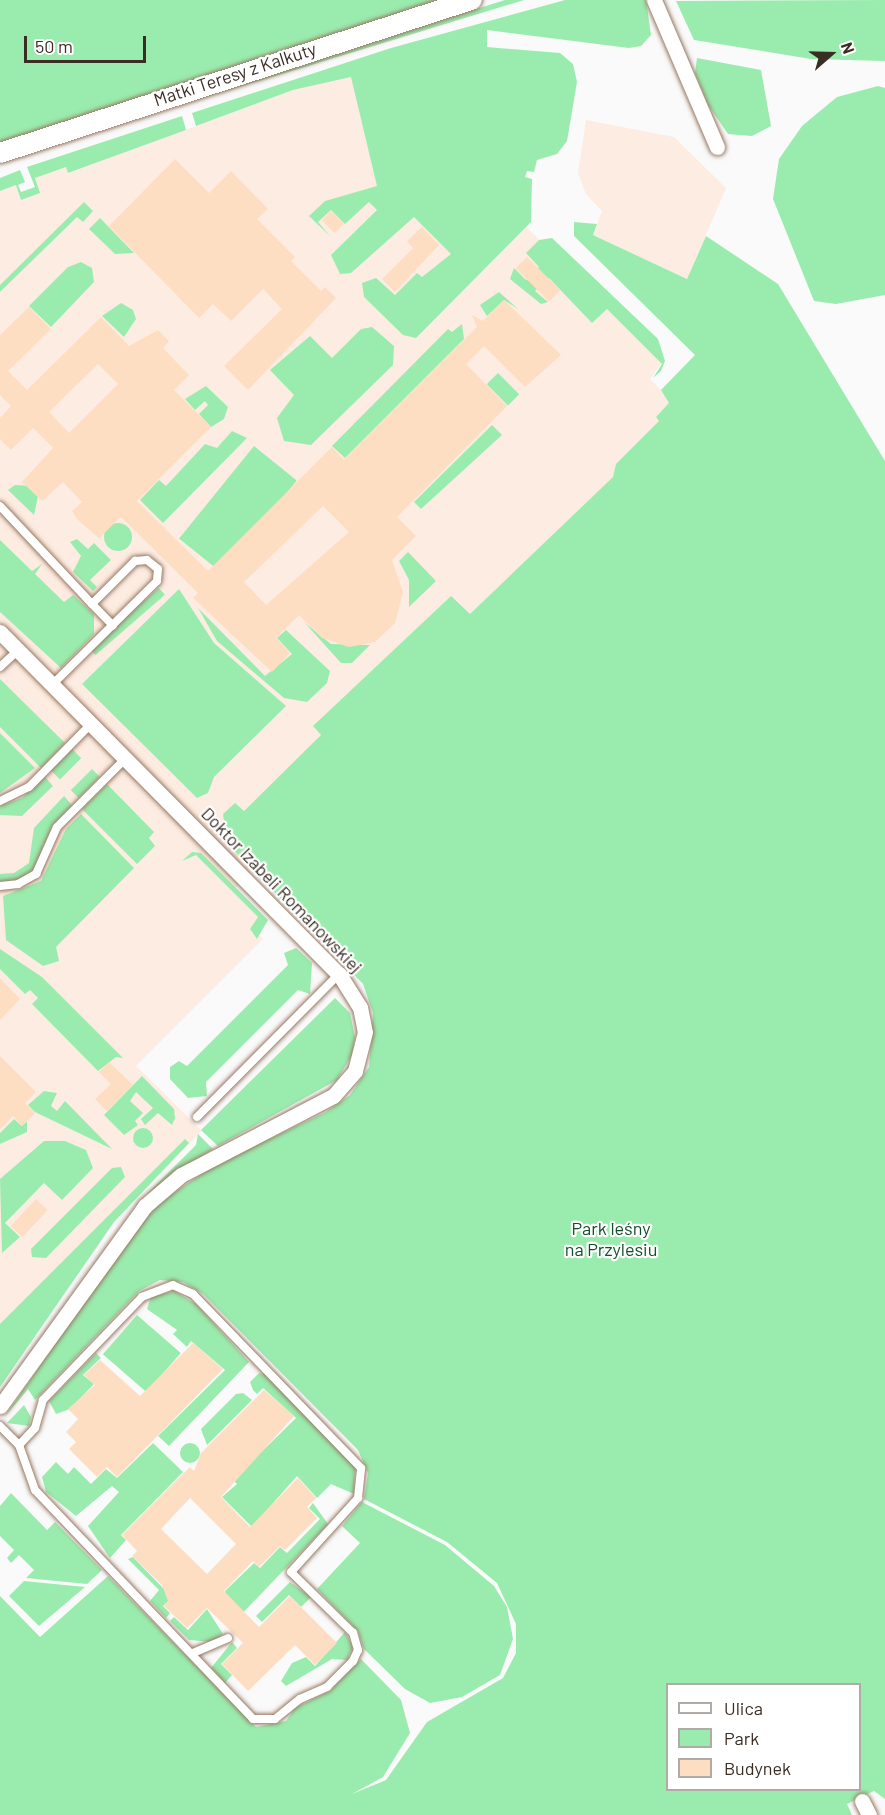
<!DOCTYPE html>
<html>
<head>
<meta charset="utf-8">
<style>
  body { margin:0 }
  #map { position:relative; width:885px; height:1815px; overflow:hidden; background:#fafafa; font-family:Barlow,sans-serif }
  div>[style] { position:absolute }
  .built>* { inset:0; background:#fdece1 }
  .green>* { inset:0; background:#9aecae; transform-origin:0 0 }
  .round { border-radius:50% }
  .building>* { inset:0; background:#fddec3; transform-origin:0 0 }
  .roads { filter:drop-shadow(0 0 2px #977863) drop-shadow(0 0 2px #977863) }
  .service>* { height:8px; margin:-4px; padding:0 4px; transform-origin:4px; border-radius:4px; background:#fff }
  .minor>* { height:15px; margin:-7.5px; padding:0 7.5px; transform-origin:7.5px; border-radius:7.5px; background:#fff }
  .tertiary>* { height:20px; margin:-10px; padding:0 10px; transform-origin:10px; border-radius:10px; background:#fff }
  span { translate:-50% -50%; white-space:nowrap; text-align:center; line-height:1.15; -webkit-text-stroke:4.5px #fff; paint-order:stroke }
  .street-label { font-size:18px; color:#3a2d24 }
  .park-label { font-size:18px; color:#124f28 }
  .legend { position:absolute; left:666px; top:1683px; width:195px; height:108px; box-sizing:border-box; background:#fff; border:2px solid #b0aba7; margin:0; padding:8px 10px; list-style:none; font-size:18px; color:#3a2d24 }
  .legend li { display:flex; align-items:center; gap:12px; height:30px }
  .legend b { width:30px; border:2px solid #b0aba7 }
  .north { position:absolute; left:801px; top:24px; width:60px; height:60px; -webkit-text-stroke:4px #fff; paint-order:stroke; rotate:70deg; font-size:16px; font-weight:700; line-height:24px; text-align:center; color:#3a2d24 }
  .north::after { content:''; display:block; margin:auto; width:21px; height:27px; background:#3a2d24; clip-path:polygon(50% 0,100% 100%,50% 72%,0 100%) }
  .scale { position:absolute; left:24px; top:36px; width:122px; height:27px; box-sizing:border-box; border:3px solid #3a2d24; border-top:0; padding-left:8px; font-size:18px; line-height:21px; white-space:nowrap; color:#3a2d24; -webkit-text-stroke:4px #fff; paint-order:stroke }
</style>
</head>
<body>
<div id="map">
  <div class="built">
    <i style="clip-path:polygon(351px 77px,516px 217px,663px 361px,650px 379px,677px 407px,235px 889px,268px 922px,257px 932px,263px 939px,136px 1066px,202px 1131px,79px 1254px,0 1360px,0 191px,16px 185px,21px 199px,39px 193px,35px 178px,66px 167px,69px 173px,293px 90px)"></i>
    <i style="clip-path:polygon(586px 120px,674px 137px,726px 188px,687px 279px,593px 235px,602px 211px,586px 194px,578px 173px)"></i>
  </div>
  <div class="green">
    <i style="clip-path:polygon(0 0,439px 0,0 143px)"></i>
    <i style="clip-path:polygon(505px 0,524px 0,190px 102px,195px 97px)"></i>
    <i style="clip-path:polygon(565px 0,646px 0,651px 35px,641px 46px,629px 48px,487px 30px,487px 47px,560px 53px,573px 64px,577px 82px,567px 141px,557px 154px,537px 160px,534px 172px,527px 171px,525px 177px,532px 179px,531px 222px,416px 338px,403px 335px,364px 297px,362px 283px,376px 278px,395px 295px,417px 273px,422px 277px,451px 254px,414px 217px,351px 273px,340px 274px,331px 255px,377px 210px,369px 202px,345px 224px,331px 210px,318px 222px,330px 236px,309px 216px,325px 201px,377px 186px,351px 77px,293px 90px,196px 126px,192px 113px,391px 48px)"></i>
    <i style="clip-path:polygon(885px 0,885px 61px,811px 59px,694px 40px,676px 1px)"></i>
    <i style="clip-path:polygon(697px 58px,761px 70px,771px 126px,752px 136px,728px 134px,708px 105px,695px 73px)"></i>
    <i style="clip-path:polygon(878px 86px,885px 88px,885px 295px,836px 304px,814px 301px,773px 199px,779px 159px,802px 126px,837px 97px)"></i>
    <i style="clip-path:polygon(182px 116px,186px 130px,68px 173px,66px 167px,35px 178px,40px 193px,21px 200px,16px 185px,0 191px,0 178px,20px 170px,25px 182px,18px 185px,21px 192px,35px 187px,27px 167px)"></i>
    <i style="clip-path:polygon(84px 202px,93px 211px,83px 222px,77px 217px,0 292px,0 285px)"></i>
    <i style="clip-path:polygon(100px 218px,134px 253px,115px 254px,89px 229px)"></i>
    <i style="clip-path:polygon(evenodd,574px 222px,597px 224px,593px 235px,687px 279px,706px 236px,778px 284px,885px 461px,885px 1799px,874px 1791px,847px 1804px,852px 1815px,0 1815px,0 1596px,40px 1637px,108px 1576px,256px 1727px,286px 1721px,295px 1708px,330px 1691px,361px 1659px,401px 1700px,410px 1733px,383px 1777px,352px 1794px,386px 1780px,427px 1722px,503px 1678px,516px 1653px,516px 1624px,497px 1583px,447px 1542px,364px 1499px,368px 1473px,358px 1450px,203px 1294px,183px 1282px,160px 1280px,139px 1291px,35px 1400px,28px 1389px,4px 1418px,124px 1244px,161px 1201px,217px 1164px,326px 1112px,350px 1095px,369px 1067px,373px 1013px,363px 984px,227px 843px,223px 814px,235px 803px,244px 811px,321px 735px,313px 726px,451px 596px,470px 614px,613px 477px,616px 464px,659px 421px,656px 417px,669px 403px,661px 390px,695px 355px,574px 236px,574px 222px,668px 1684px,860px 1684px,860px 1790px,668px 1790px,668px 1684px)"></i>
    <i style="clip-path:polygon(552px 238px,658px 339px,665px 361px,661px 371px,653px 378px,662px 364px,607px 309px,592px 323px,549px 278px,535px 291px,548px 302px,541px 304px,510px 279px,514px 268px,526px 280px,539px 267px,526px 253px,539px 240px)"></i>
    <i style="clip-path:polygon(81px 262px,92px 268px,94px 282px,51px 327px,29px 306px,68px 267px)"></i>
    <i style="clip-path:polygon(499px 292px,518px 309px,504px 300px,487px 316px,480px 305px)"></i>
    <i style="clip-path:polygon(121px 303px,133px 310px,136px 319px,124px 337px,102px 316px)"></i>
    <i style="clip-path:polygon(462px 324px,464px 339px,345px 458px,332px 446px,448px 329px,452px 332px)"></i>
    <i style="clip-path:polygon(372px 327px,394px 346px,393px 365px,311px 445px,284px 441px,277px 418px,294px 395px,270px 370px,310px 336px,332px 358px,361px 329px)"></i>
    <i style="left:498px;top:373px;width:30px;height:16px;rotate:45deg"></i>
    <i style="clip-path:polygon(206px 386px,228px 407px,224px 419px,211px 427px,199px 414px,208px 405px,205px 401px,195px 410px,185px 399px)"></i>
    <i style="clip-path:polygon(492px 425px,502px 435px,421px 509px,414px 502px)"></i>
    <i style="clip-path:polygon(232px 431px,247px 438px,163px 523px,140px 500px,159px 480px,166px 486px,205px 444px,217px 448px)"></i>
    <i style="left:254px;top:446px;width:55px;height:119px;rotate:39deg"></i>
    <i style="clip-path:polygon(15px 485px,30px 486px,38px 496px,34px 515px,8px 490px)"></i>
    <i class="round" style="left:104px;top:523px;width:28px;height:28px"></i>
    <i style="clip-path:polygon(77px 539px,88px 549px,94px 543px,111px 560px,90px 580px,97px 587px,93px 591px,73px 572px,81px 556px,70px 542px)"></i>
    <i style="clip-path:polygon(0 540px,32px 571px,42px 564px,35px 574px,64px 602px,73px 595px,94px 614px,94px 634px,61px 668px,0 612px)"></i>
    <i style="clip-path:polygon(408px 552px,436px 581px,409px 607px,409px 580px,399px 561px)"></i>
    <i style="left:159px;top:588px;width:9px;height:92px;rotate:49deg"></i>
    <i style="clip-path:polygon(179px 589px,214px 643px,286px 706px,214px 777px,208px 793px,197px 798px,82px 684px)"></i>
    <i style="clip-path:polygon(198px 608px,265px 676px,292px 654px,277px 638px,286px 630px,330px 671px,327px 683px,307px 702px,284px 698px,217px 641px)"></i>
    <i style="clip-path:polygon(305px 623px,331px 644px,370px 645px,352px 663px,341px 663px)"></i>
    <i style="clip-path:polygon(0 679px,65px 743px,41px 768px,0 727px)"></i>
    <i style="clip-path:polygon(0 733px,35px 768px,0 793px)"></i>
    <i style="left:72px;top:749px;width:13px;height:30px;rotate:45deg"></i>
    <i style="left:92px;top:769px;width:11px;height:30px;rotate:45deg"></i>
    <i style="clip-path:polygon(45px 777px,53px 786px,22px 816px,0 815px,0 806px,22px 798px)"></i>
    <i style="clip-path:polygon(107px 784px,154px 832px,149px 838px,155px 846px,137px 864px,82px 809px)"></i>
    <i style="clip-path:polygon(64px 796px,72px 805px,52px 826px,35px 868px,21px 879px,0 882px,0 874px,14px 873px,29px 863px,34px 828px)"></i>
    <i style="clip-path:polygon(81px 814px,134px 868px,56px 947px,59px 961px,43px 966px,6px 940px,3px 896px,41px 881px,66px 829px)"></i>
    <i style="clip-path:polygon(192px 852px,201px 853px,268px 920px,257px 939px,250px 929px,258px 917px,196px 855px,182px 861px)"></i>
    <i style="clip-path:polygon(296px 948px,312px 963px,310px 994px,298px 990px,206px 1082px,207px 1096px,188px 1098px,170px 1079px,170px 1067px,179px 1061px,187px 1066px,288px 965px,284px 953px)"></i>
    <i style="clip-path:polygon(0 949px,42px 977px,123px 1058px,116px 1057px,98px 1071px,32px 1004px,38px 998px,30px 990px,25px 994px,0 969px)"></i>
    <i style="clip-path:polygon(335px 998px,350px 1013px,355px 1037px,352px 1055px,337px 1080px,218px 1146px,201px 1130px)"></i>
    <i style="clip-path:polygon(142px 1076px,174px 1109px,175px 1118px,172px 1125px,158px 1113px,145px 1125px,141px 1119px,153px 1108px,136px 1092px,130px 1101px,143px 1113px,135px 1121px,138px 1125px,124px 1135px,104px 1115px)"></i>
    <i style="clip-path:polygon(44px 1091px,57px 1093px,51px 1106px,57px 1111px,65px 1101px,112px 1149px,35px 1112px,28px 1105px)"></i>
    <i style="clip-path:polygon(14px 1119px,22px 1126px,27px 1121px,27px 1132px,0 1144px,0 1133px)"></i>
    <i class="round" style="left:133px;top:1128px;width:20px;height:20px"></i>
    <i style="clip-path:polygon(198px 1134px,213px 1149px,147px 1194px,196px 1145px)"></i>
    <i style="clip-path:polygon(185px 1139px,189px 1143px,114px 1222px,0 1387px,0 1324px)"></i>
    <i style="clip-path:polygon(44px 1141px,65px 1141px,86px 1150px,93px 1168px,62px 1200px,44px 1183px,5px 1223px,20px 1237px,2px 1253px,0 1179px)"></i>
    <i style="clip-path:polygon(112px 1168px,121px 1167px,125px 1177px,46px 1258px,32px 1257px,31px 1249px)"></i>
    <i style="clip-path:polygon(174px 1291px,196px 1304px,249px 1362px,169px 1446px,158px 1436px,225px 1370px,191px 1341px,187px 1347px,173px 1334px,177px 1330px,147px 1309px,151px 1297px)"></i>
    <i style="left:137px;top:1315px;width:58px;height:52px;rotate:41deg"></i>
    <i style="clip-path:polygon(96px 1353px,101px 1358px,83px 1375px,94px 1384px,70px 1409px,56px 1414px,49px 1401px)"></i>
    <i style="clip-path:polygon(259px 1373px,265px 1374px,355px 1467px,354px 1494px,331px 1484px,317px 1498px,297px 1476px,252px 1527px,222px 1497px,237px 1484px,233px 1480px,296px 1418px,263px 1388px,257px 1394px,253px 1390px,250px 1382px)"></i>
    <i style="clip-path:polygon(243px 1393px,252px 1400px,207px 1445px,201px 1429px,236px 1394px)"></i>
    <i style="clip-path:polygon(24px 1405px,31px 1417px,29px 1426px,7px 1423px)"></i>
    <i class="round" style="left:180px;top:1443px;width:20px;height:20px"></i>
    <i style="clip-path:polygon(153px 1443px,183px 1472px,121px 1535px,126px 1540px,110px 1558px,88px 1526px,119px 1492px,112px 1486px,76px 1516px,46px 1492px,42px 1477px,56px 1462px,68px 1474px,74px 1467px,91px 1484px,106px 1469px,117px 1478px)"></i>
    <i style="clip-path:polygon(11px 1493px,47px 1530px,55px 1522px,102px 1570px,87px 1584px,26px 1578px,34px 1570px,19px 1555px,11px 1563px,7px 1558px,14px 1550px,0 1536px,0 1506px)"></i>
    <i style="clip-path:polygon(362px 1502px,445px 1545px,494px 1586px,507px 1607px,513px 1639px,500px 1675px,462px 1697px,430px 1703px,405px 1689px,364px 1649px,358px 1631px,317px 1589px,360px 1543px,342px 1526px)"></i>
    <i style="clip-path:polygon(313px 1503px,328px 1524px,235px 1621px,225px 1591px,254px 1563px,260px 1568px,280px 1547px,287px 1553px,320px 1519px,309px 1508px)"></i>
    <i style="clip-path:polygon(133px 1557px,163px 1588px,182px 1588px,163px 1606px,170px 1613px,166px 1618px,150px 1601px,159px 1590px,128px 1559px)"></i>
    <i style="clip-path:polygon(24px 1581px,85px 1587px,39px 1626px,9px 1596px)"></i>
    <i style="clip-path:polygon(290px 1582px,311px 1597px,301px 1607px,289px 1595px,262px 1622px,256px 1616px)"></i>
    <i style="clip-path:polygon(207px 1609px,223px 1634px,213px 1642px,189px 1640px,170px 1621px,174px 1617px,188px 1630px)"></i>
    <i style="clip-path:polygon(345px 1632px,353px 1647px,347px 1660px,332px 1659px,286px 1686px,281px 1681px,292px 1663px,306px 1657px,315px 1666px)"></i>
    <i style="clip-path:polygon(232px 1642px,237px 1648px,221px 1664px,232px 1675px,225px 1683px,211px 1668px)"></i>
  </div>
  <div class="building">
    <i style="clip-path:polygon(175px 159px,209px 193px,231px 171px,268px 209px,257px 219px,295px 257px,291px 261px,321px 291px,325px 287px,336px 298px,248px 390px,224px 366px,282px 309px,263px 289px,231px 321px,213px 304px,199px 318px,109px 226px)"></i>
    <i style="left:331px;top:211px;width:18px;height:13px;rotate:45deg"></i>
    <i style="clip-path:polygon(422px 227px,439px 245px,395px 292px,382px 279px,413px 248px,407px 241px)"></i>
    <i style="left:527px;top:257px;width:47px;height:16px;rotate:45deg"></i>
    <i style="clip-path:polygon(evenodd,504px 300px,561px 355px,525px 387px,484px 346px,466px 364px,507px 406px,397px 517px,416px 536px,392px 560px,403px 592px,395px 623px,375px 642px,349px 647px,322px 638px,299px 615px,276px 638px,290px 653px,272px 672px,193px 598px,198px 593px,121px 517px,99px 538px,77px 519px,72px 511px,82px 502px,63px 482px,42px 501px,22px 482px,53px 448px,33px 428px,11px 450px,0 439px,0 418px,11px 406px,0 395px,0 335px,29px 307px,51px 329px,8px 371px,27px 390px,101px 317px,129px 346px,158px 330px,169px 341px,163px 348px,189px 375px,174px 390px,211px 427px,137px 501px,208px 571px,332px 447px,344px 460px,477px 327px,472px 315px,483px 321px,504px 300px,98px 364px,118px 384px,69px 433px,49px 412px,98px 364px,504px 300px,323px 506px,349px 532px,266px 605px,244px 582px,323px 506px)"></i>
    <i style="clip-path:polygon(0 978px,20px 999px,0 1020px)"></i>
    <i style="clip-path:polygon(0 1056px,36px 1092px,25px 1103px,35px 1113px,22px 1126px,13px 1116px,0 1129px)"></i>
    <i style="clip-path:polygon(109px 1062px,133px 1085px,107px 1111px,95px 1099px,111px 1084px,99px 1072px)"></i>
    <i style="left:36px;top:1199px;width:16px;height:37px;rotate:43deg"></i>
    <i style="clip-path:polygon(193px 1343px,223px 1369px,117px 1477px,107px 1467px,97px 1477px,69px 1449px,76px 1442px,66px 1432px,78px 1419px,68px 1409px,95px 1385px,84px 1375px,100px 1360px,140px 1396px)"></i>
    <i style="clip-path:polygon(evenodd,264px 1390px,294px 1416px,221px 1497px,250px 1527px,298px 1478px,316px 1498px,307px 1507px,317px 1518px,285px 1550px,280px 1546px,259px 1567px,253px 1561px,224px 1591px,259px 1627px,290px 1596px,337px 1643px,315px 1665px,295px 1645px,248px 1691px,222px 1664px,243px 1643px,207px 1608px,187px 1628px,164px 1606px,168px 1601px,162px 1585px,132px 1556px,137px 1551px,122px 1535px,190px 1467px,194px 1471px,201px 1453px,264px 1390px,190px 1498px,236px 1544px,207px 1574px,161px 1529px,190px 1498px)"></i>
  </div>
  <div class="roads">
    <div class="service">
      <i style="left:0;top:506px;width:134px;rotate:46.8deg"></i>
      <i style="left:92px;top:604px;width:61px;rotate:-45deg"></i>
      <i style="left:135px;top:561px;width:12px;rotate:-5deg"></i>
      <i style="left:147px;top:560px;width:14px;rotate:39deg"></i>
      <i style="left:158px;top:569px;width:12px;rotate:95deg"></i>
      <i style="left:157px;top:581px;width:148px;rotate:135.3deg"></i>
      <i style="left:92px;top:604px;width:30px;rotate:46deg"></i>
      <i style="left:0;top:667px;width:25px;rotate:-43deg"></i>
      <i style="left:0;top:801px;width:32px;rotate:-26deg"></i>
      <i style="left:29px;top:787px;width:88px;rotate:-45.5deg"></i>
      <i style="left:0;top:886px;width:18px;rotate:-6deg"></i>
      <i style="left:18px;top:884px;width:21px;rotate:-29deg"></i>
      <i style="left:36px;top:874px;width:51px;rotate:-65.9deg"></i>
      <i style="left:57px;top:827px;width:96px;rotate:-45deg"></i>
      <i style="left:197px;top:1117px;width:202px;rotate:-45.2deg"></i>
      <i style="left:0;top:1426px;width:27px;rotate:45deg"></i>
      <i style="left:19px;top:1445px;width:48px;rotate:70.4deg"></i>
      <i style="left:35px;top:1490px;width:316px;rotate:46.4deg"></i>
      <i style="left:253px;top:1719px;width:22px"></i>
      <i style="left:275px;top:1719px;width:32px;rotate:-39deg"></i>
      <i style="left:300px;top:1699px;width:30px;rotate:-24deg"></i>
      <i style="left:327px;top:1687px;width:37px;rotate:-45deg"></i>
      <i style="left:353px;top:1661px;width:12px;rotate:-66deg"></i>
      <i style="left:358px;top:1650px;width:18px;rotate:-106deg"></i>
      <i style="left:353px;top:1633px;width:87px;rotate:-135.5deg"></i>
      <i style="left:291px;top:1572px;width:100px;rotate:-47.8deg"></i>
      <i style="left:358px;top:1498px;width:30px;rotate:-84deg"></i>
      <i style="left:361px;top:1468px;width:242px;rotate:-134deg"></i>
      <i style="left:193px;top:1294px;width:22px;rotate:-156deg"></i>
      <i style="left:173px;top:1285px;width:33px;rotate:159deg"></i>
      <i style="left:142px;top:1297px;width:143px;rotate:133.9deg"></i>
      <i style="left:43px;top:1400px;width:29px;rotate:106deg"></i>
      <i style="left:35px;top:1428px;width:23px;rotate:133deg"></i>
      <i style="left:193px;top:1653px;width:38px;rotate:-23deg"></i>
    </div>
    <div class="minor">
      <i style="left:654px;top:0;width:160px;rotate:66.8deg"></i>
      <i style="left:0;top:632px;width:482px;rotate:45.3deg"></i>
      <i style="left:339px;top:974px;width:39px;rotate:58deg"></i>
      <i style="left:360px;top:1007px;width:25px;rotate:79deg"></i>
      <i style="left:365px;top:1032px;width:40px;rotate:104.4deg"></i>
      <i style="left:355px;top:1071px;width:33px;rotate:131deg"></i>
      <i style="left:333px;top:1096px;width:171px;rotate:152.5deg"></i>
      <i style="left:181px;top:1175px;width:48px;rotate:139.3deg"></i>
      <i style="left:145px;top:1206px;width:247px;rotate:125.9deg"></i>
      <i style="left:862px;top:1801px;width:16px;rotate:63deg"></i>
    </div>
    <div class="tertiary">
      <i style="left:0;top:153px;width:496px;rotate:-18deg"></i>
    </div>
  </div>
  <div class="street-label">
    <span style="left:235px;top:74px;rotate:-18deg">Matki Teresy z Kalkuty</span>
    <span style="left:282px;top:890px;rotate:46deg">Doktor Izabeli Romanowskiej</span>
  </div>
  <div class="park-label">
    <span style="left:611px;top:1239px">Park leśny<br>na Przylesiu</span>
  </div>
  <ul class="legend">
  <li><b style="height:8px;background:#fff"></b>Ulica</li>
  <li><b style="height:16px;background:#9aecae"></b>Park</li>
  <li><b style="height:16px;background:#fddec3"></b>Budynek</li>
  </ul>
  <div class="north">N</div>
  <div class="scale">50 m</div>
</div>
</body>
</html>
